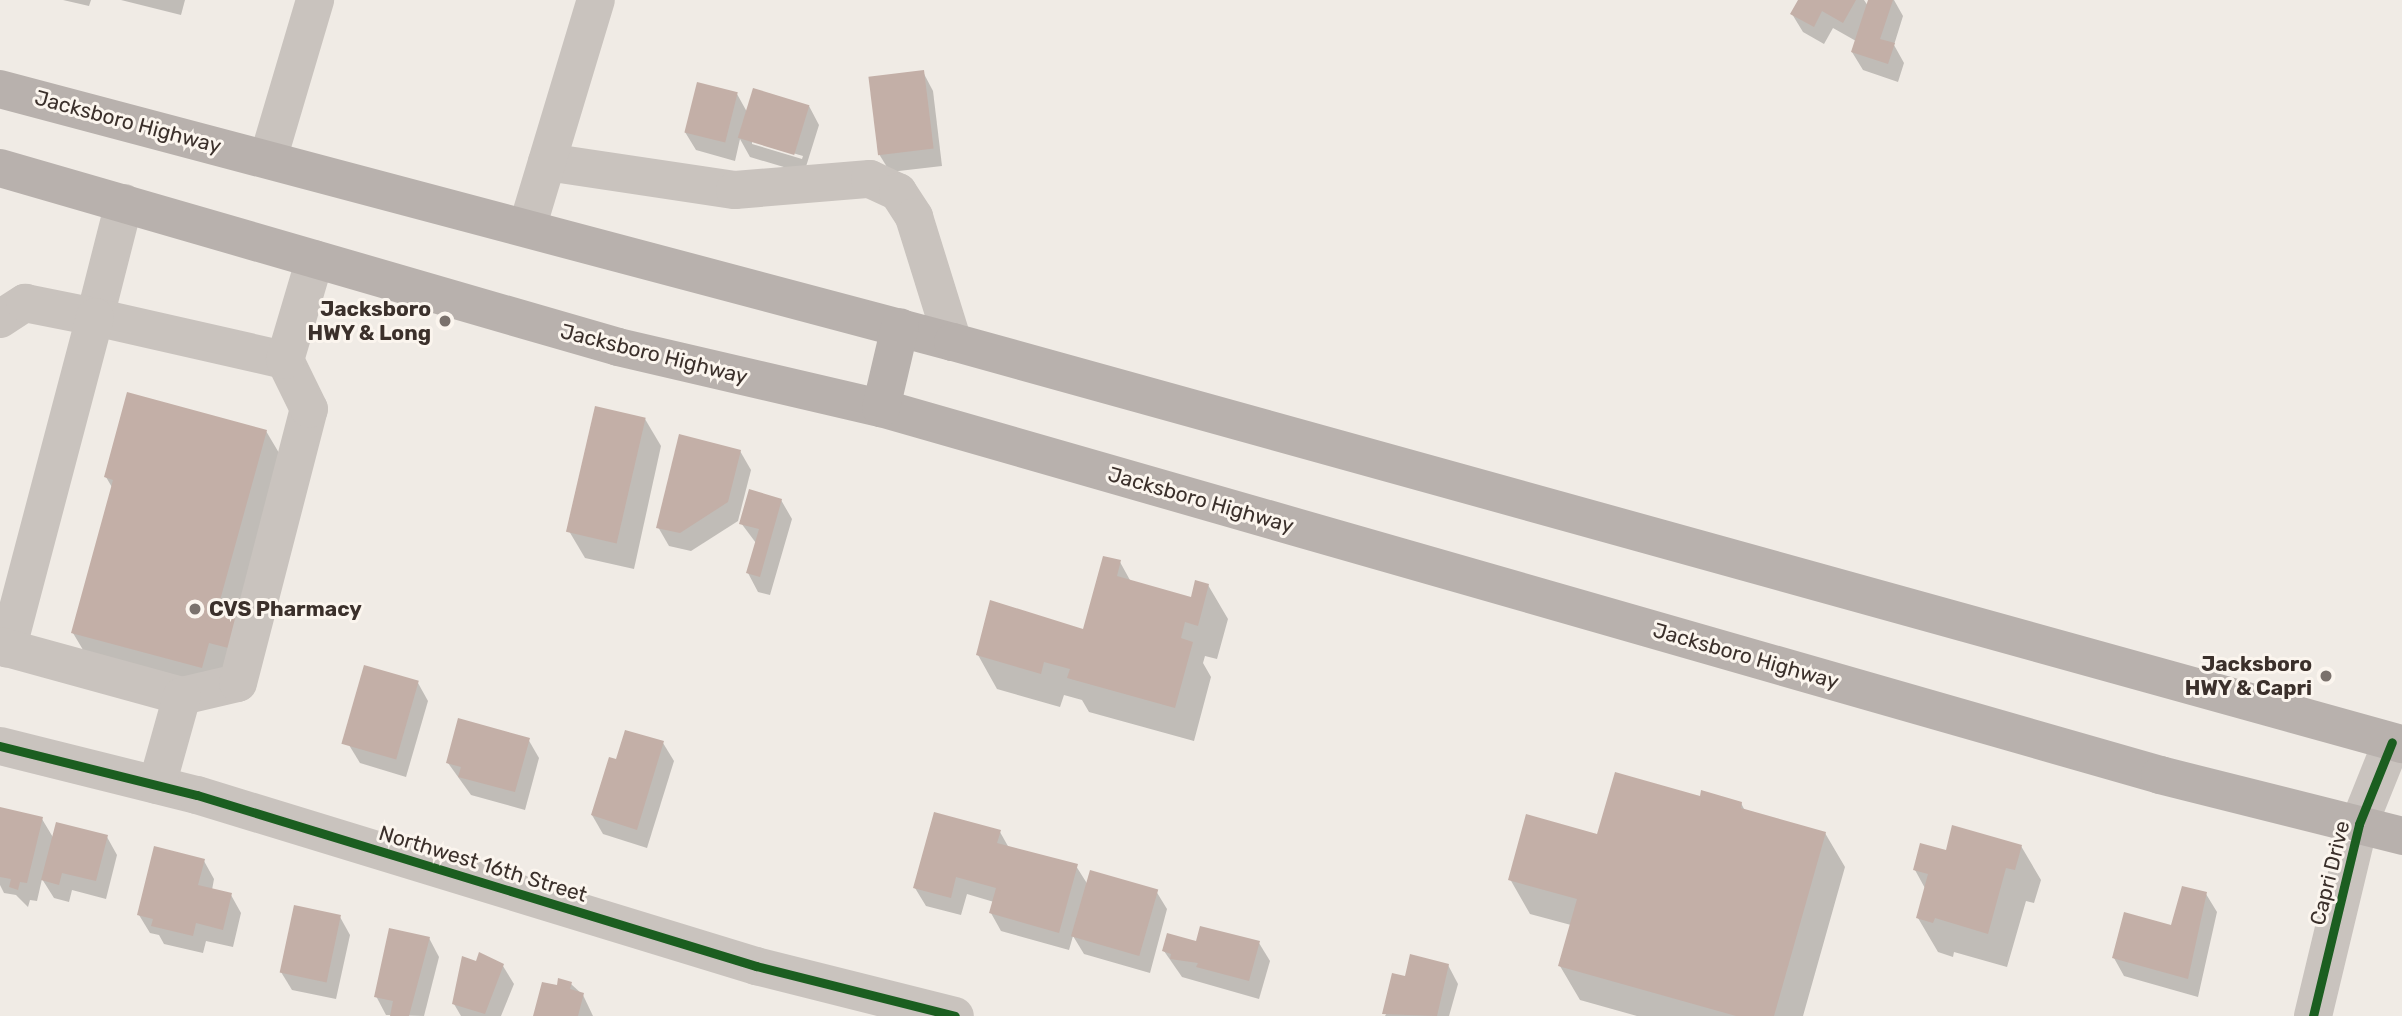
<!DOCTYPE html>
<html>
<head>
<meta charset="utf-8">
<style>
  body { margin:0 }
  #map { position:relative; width:2402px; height:1016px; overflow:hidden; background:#f0ebe5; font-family:Rubik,sans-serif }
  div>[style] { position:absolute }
  .shadow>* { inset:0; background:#0003 }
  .building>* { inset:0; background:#c3afa7; transform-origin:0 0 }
  .minor>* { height:38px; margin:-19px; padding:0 19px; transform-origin:19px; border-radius:19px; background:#c9c3be }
  .major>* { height:38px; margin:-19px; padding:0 19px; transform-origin:19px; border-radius:19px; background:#b8b1ad }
  .cycleway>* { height:9px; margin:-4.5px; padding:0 4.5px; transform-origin:4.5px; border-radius:4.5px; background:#1b5e20 }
  .dots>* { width:19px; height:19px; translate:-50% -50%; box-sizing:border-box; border:4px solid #fbf5ee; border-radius:50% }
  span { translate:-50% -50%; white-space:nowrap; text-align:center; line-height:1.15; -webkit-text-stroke:6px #fbf5ee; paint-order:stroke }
  .street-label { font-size:21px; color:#3b302b }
  .poi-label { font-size:21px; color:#3b302b; font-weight:700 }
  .right { translate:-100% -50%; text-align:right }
  .left { translate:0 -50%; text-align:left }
</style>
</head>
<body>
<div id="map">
  <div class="shadow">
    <i style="clip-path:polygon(63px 0,91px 0,89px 6px)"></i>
    <i style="clip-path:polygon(121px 0,185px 0,181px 15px)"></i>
    <i style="clip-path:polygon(1800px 0,1864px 0,1868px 6px,1870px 0,1894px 0,1903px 16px,1894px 45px,1904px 63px,1898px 82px,1863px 70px,1852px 52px,1856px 41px,1833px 28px,1824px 44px,1803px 32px,1792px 14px)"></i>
    <i style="clip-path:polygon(923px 72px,933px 91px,942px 166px,890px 172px,879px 154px,870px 79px)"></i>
    <i style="clip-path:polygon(evenodd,737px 94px,747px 112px,809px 106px,819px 125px,804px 173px,750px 157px,740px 139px,735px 161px,696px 150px,685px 132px,737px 94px,752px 141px,803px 156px,802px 159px,752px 144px,752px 141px)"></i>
    <i style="clip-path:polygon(645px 419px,661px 446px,634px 569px,585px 558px,569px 531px)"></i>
    <i style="clip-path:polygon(266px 431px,282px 458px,217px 694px,89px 660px,73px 633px,113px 489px,106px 477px)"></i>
    <i style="clip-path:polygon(740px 451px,751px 470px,738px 521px,691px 551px,669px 546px,658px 527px)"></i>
    <i style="clip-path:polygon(781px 500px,792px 519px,770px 595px,758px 592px,748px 573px,756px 543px,741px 523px)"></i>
    <i style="clip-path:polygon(1120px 562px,1131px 582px,1192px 599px,1208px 585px,1228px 619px,1217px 659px,1205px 656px,1203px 663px,1211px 677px,1194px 741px,1089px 712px,1082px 700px,1064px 695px,1060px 707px,997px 689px,978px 655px,1084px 631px)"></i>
    <i style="clip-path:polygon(418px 683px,428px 701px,406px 777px,360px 763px,349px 745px)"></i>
    <i style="clip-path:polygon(528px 739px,539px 758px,525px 810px,471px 795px,448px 763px)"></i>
    <i style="clip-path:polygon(663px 743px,674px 761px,647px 848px,603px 834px,592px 815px,617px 762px)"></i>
    <i style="clip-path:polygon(1701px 798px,1741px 803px,1745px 811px,1825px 833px,1845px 867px,1803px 1016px,1637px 1016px,1580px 1000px,1560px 966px,1571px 925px,1530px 914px,1510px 879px,1598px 836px)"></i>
    <i style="clip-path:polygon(0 809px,42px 819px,54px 839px,107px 837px,117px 855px,106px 899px,72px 890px,69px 902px,54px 898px,42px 879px,37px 901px,30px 900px,28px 907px,16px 895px,4px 893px,0 885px)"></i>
    <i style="clip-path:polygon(1000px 832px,1009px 848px,1076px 866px,1088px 885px,1156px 891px,1167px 909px,1150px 973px,1084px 954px,1073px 936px,1069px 950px,1001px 931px,991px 913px,994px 902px,967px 894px,961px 915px,926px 906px,915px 888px)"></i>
    <i style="clip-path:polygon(2021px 846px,2041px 880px,2034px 903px,2026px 901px,2007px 967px,1954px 952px,1953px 957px,1938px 952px,1918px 918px,1926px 890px,1915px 870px)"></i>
    <i style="clip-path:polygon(204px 861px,214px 879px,212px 890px,231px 895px,241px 913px,233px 947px,206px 941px,203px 953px,164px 944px,159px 935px,150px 933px,139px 915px)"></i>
    <i style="clip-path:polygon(2206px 894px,2217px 912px,2198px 997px,2124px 976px,2114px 958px,2172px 927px)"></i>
    <i style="clip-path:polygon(340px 917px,350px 935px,336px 999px,292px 990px,281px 972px)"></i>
    <i style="clip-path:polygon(429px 938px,439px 957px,424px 1016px,386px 1015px,376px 996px)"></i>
    <i style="clip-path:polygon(1259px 943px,1270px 961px,1259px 999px,1182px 977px,1164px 951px)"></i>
    <i style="clip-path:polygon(477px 963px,503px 966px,514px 984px,501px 1016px,461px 1016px,454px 1004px)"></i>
    <i style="clip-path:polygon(1448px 965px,1458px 984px,1449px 1016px,1385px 1016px,1406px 978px)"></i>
    <i style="clip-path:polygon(571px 984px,583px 995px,593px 1016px,535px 1016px)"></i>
  </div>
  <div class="building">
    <i style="clip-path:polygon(1798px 0,1856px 0,1843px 23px,1822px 11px,1814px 27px,1790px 14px)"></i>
    <i style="clip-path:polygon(1868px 0,1893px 0,1880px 39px,1895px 43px,1888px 64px,1851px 52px)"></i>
    <i style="left:924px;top:70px;width:79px;height:56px;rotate:83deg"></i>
    <i style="left:697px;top:82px;width:42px;height:52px;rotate:14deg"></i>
    <i style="left:753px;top:88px;width:59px;height:52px;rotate:17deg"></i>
    <i style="clip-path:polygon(127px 392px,267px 430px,219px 604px,251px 612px,240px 651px,209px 643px,202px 668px,71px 633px,113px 480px,104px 477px)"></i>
    <i style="left:595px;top:406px;width:52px;height:129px;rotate:13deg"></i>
    <i style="clip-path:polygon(679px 434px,741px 450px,728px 502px,680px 533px,656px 528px)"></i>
    <i style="clip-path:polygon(749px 489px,782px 499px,760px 577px,746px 573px,759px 529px,739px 524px)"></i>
    <i style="clip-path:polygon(1103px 556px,1121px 560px,1117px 576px,1191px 597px,1195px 580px,1209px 584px,1198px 626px,1185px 622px,1181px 638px,1193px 642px,1175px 708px,1067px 678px,1070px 669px,1044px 662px,1041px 674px,976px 655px,990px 600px,1083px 629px)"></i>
    <i style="left:364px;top:665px;width:57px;height:82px;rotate:16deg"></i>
    <i style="clip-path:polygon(458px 718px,530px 738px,515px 792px,458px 777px,461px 767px,446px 763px)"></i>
    <i style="clip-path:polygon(625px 730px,664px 741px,637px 830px,591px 815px,609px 757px,616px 759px)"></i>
    <i style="clip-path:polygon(1615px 772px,1700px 796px,1701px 790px,1742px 802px,1741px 808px,1826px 832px,1774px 1016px,1736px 1016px,1558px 966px,1577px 899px,1508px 880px,1526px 814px,1597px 834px)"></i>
    <i style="clip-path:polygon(0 807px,43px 817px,27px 883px,20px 882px,18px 890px,9px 887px,11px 879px,0 877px)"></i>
    <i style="clip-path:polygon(934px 812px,1001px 830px,997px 843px,1078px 864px,1059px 933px,989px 913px,996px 888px,956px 877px,951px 898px,913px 888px)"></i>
    <i style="clip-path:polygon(56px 822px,108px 835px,96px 881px,62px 873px,59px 885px,41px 880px)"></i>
    <i style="clip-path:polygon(1952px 825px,2022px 845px,2015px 870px,2006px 868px,1988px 934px,1935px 918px,1933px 923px,1916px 918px,1928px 874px,1913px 870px,1920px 843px,1946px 850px)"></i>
    <i style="clip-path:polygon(154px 846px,205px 859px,198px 885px,232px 893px,223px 930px,196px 923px,193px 936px,151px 926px,153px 919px,137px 915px)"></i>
    <i style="left:1090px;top:870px;width:71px;height:69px;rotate:16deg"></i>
    <i style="clip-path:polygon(2182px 886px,2207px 892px,2188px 979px,2112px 958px,2124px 912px,2171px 925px)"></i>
    <i style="left:294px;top:905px;width:48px;height:69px;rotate:12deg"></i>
    <i style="clip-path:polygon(1200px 926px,1260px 941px,1249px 981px,1196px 967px,1198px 963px,1170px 959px,1171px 954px,1162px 951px,1167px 933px,1196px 941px)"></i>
    <i style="clip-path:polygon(389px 928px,430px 937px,409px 1016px,390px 1016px,393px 1001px,374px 997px)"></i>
    <i style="clip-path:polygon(479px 952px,504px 964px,485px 1014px,452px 1004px,462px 956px,476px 961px)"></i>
    <i style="clip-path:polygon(1410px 954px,1449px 964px,1437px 1016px,1382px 1014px,1392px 973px,1405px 976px)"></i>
    <i style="clip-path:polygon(558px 978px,572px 982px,570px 989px,584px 993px,578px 1016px,533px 1016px,542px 982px,557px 985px)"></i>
  </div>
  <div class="minor">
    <i style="left:268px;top:159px;width:166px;rotate:-73.5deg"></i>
    <i style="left:547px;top:162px;width:190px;rotate:8.5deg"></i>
    <i style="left:735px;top:190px;width:135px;rotate:-4.7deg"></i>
    <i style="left:870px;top:179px;width:31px;rotate:25deg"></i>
    <i style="left:898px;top:192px;width:30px;rotate:57deg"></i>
    <i style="left:914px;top:217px;width:131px;rotate:72.7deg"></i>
    <i style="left:124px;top:203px;width:118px;rotate:104.3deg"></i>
    <i style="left:95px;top:317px;width:195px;rotate:12.8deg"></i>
    <i style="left:527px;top:228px;width:238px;rotate:-73.2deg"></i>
    <i style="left:0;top:319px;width:30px;rotate:-33deg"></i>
    <i style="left:25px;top:303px;width:71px;rotate:11.3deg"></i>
    <i style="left:95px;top:317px;width:343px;rotate:104.8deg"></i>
    <i style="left:0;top:646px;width:189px;rotate:15.4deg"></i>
    <i style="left:182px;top:696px;width:57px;rotate:-13.1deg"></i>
    <i style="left:238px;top:683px;width:283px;rotate:-75.5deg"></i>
    <i style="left:309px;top:409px;width:55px;rotate:-116.1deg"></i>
    <i style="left:285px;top:360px;width:105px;rotate:-73.5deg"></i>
    <i style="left:0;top:746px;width:203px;rotate:14deg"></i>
    <i style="left:197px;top:795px;width:585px;rotate:17.01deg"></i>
    <i style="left:756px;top:966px;width:205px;rotate:14.1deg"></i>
    <i style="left:157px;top:785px;width:92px;rotate:-74.3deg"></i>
    <i style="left:2313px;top:1016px;width:197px;rotate:-76.5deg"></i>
    <i style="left:2359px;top:824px;width:88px;rotate:-68.1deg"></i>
  </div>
  <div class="major">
    <i style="left:0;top:89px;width:986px;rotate:14.87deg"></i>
    <i style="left:953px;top:342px;width:1504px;rotate:15.51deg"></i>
    <i style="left:0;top:168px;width:643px;rotate:16.15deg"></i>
    <i style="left:618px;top:347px;width:270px;rotate:13.1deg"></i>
    <i style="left:881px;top:408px;width:1331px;rotate:16.01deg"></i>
    <i style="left:2160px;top:775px;width:250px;rotate:14.1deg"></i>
    <i style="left:881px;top:408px;width:83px;rotate:-76.8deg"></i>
  </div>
  <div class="cycleway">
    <i style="left:0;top:746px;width:203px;rotate:14deg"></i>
    <i style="left:197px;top:795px;width:585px;rotate:17.01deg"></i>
    <i style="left:756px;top:966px;width:205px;rotate:14.1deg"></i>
    <i style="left:2313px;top:1016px;width:197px;rotate:-76.5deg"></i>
    <i style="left:2359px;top:824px;width:88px;rotate:-68.1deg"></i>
  </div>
  <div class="dots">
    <i style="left:445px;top:321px;background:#7a716c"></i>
    <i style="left:195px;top:609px;background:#7a716c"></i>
    <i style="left:2326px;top:676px;background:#7a716c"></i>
  </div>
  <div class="street-label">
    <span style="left:128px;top:122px;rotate:15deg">Jacksboro Highway</span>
    <span style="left:654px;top:354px;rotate:14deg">Jacksboro Highway</span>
    <span style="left:1201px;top:500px;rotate:16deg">Jacksboro Highway</span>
    <span style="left:1746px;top:656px;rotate:16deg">Jacksboro Highway</span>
    <span style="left:483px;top:864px;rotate:17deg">Northwest 16th Street</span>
    <span style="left:2330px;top:873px;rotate:-76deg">Capri Drive</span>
  </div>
  <div class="poi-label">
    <span class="right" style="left:431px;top:321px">Jacksboro<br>HWY &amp; Long</span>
    <span class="left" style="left:209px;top:609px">CVS Pharmacy</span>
    <span class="right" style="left:2312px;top:676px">Jacksboro<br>HWY &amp; Capri</span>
  </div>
</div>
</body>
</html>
